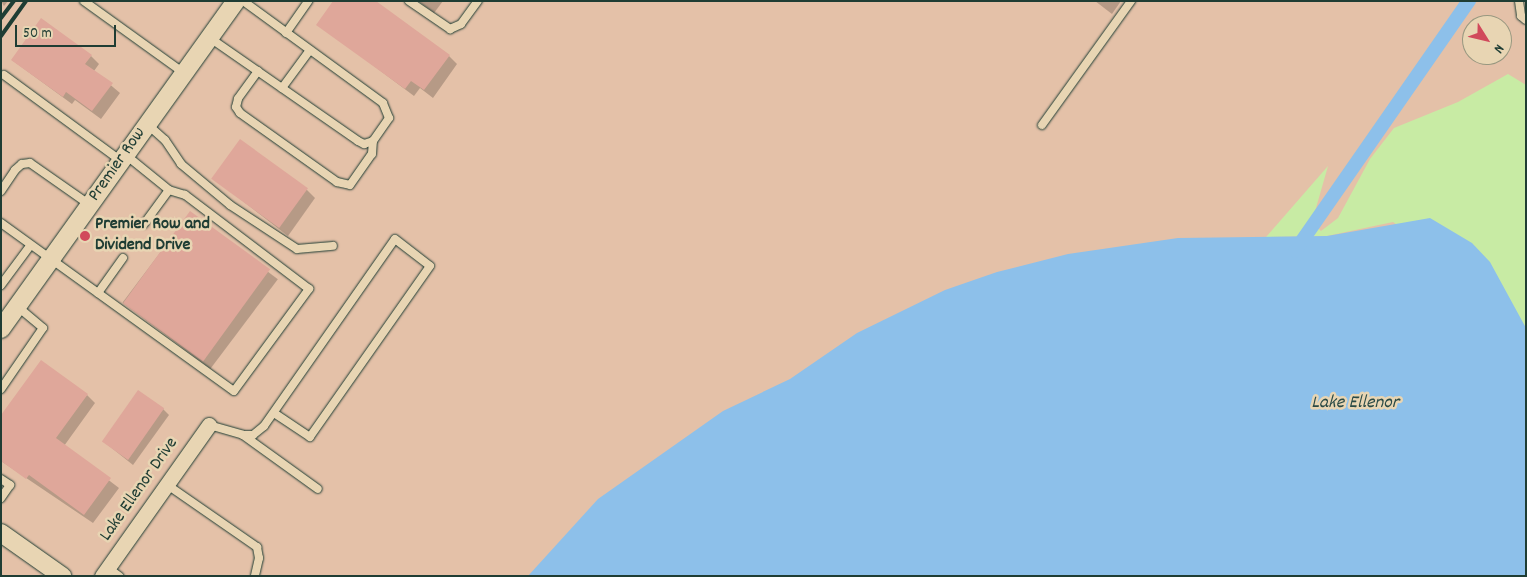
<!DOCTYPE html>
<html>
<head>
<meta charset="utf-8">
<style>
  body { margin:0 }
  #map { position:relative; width:1527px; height:577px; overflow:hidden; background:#e6ccae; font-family:Dekko,sans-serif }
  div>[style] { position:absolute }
  .built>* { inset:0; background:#e4c1a8 }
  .green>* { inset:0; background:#c8eba4 }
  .water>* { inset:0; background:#8dc0ea }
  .shadow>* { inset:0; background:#0003; transform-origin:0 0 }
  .canal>* { height:14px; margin:-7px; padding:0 7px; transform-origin:7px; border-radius:7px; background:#8dc0ea }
  .building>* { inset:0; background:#dfa79a; transform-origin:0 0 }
  .roads { filter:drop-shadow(0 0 1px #1f3d34) drop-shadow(0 0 1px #1f3d34) }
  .service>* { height:8px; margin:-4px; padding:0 4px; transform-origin:4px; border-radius:4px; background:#e8d5b3 }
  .minor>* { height:15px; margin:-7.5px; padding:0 7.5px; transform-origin:7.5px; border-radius:7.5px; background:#e8d5b3 }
  .tertiary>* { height:18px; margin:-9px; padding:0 9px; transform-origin:9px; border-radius:9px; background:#e8d5b3 }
  .rail>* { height:4px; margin:-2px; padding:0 2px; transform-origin:2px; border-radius:2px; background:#1f3d34 }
  .dots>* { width:14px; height:14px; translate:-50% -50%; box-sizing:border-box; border:2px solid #e8d5b3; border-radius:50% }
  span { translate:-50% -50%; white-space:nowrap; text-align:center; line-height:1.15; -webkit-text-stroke:5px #e8d5b3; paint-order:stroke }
  .street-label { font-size:18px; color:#1f3d34 }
  .poi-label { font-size:18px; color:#1f3d34; font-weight:700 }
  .left { translate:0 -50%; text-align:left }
  .water-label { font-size:19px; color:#2a4a46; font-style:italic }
  .frame { position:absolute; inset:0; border:2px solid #1f3d34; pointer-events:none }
  .north { position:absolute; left:1462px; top:15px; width:50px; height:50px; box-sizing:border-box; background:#e8d5b3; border:1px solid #989880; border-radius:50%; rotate:126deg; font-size:14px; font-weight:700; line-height:20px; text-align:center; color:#1f3d34 }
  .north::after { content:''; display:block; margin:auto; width:18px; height:22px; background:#d1495b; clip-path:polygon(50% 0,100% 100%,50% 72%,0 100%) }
  .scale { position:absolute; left:15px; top:25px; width:101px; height:22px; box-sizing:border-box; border:2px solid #1f3d34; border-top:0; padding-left:6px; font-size:15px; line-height:18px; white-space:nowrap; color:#1f3d34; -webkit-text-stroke:4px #e8d5b3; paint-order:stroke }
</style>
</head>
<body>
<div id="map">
  <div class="built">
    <i style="clip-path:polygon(evenodd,1px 1px,1526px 1px,1526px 418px,673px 576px,1px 576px,1px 1px,1472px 25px,1502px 25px,1502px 55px,1472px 55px,1472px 25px)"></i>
  </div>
  <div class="green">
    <i style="clip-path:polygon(1508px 74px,1526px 85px,1526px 328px,1511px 305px,1393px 222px,1327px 236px,1266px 237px,1328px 166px,1312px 222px,1321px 231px,1338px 218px,1370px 159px,1394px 128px,1458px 102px)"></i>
  </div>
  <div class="water">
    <i style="clip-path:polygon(1430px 218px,1472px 243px,1490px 262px,1526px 328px,1526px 576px,528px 576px,598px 499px,723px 411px,790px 379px,857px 333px,945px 290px,997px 272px,1068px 254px,1178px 238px,1327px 236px)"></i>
  </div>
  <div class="shadow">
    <i style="clip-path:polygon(1px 1px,8px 1px,4px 6px)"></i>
    <i style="clip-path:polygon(418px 1px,443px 1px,434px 13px)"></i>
    <i style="clip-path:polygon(1095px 1px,1121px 1px,1112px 14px)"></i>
    <i style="clip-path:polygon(318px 24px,449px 56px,457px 64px,433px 98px,420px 88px,414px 96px)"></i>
    <i style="clip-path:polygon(91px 56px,99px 64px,94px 71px,120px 93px,101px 119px,75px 100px,72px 104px,12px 60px)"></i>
    <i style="clip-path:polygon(213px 178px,307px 190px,315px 198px,288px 236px)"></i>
    <i style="left:190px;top:213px;width:110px;height:112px;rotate:37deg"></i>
    <i style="clip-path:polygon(87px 395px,95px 403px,64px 446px,119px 488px,93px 523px,1px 461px)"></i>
    <i style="clip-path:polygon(163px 409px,169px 415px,133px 465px,103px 441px)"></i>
  </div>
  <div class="canal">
    <i style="left:1295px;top:251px;width:305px;rotate:-55.2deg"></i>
  </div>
  <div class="building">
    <i style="clip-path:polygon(333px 1px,376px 1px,450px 55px,424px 90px,411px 81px,405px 89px,316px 25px)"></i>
    <i style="clip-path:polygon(41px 18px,92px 55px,85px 64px,113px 83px,92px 111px,66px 92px,63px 97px,11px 60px)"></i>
    <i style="left:240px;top:139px;width:84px;height:49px;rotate:36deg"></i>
    <i style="left:190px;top:211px;width:99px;height:114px;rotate:36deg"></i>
    <i style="clip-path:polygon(41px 360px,88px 394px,56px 438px,111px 478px,84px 515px,29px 475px,26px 479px,1px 461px,1px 415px)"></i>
    <i style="left:138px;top:390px;width:32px;height:63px;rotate:35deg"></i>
  </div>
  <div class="roads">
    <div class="service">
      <i style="left:84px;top:1px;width:123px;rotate:35.8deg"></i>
      <i style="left:409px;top:1px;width:50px;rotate:34.3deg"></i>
      <i style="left:450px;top:29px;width:12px;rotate:-24deg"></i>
      <i style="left:461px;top:24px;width:29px;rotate:-54deg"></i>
      <i style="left:1519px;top:1px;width:15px;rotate:82deg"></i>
      <i style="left:1521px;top:16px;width:6px;rotate:39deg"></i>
      <i style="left:286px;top:33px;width:39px;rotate:-55deg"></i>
      <i style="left:210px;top:38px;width:180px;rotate:34.8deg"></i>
      <i style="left:358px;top:141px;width:7px;rotate:27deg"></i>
      <i style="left:364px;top:144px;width:9px;rotate:-18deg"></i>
      <i style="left:373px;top:141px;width:28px;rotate:-55deg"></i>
      <i style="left:389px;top:118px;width:16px;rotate:-112deg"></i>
      <i style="left:383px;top:103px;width:173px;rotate:-143.9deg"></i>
      <i style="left:258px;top:71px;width:34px;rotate:126deg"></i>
      <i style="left:238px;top:99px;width:8px;rotate:104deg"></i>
      <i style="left:236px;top:107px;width:7px;rotate:56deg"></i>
      <i style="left:240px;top:113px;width:119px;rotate:35.4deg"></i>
      <i style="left:337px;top:182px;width:13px;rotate:13deg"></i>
      <i style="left:350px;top:185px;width:38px;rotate:-55deg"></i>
      <i style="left:372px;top:154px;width:13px;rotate:-86deg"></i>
      <i style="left:4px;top:75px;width:145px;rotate:36.3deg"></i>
      <i style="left:282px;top:88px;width:47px;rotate:-53.6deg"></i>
      <i style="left:147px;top:124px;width:24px;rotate:42deg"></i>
      <i style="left:165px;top:140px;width:29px;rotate:56deg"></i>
      <i style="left:181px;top:164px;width:64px;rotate:39.9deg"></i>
      <i style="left:230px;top:205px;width:80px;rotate:33.3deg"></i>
      <i style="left:297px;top:249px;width:36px;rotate:-5deg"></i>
      <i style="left:1042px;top:125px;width:153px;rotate:-54.3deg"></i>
      <i style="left:1px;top:191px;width:25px;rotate:-56deg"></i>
      <i style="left:15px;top:170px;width:9px;rotate:-41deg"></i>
      <i style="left:22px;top:164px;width:8px;rotate:-7deg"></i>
      <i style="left:30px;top:163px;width:73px;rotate:35deg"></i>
      <i style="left:1px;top:223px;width:287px;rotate:35.8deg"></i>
      <i style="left:234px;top:391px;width:127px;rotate:-53.7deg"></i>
      <i style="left:309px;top:289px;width:156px;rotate:-142.8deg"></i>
      <i style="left:185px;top:195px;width:17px;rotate:-163deg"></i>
      <i style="left:169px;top:190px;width:55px;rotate:-140.9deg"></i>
      <i style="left:144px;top:224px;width:42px;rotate:-53.7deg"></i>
      <i style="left:1px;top:285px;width:49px;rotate:-53.4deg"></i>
      <i style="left:98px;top:293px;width:43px;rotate:-54.5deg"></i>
      <i style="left:1px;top:389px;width:74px;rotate:-55.5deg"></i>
      <i style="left:43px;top:328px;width:34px;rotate:-140deg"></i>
      <i style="left:209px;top:425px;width:35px;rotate:16deg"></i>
      <i style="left:243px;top:435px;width:10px"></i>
      <i style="left:253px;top:435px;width:14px;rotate:-39deg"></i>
      <i style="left:264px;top:426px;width:228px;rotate:-55deg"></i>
      <i style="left:395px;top:239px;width:44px;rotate:37.6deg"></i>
      <i style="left:430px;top:266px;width:209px;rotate:125.1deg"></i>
      <i style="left:310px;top:437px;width:43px;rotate:-146.3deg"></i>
      <i style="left:243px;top:435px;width:92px;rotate:35.8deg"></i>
      <i style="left:1px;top:479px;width:11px;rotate:34deg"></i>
      <i style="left:10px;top:485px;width:16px;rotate:125deg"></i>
      <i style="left:166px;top:484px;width:111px;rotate:34.7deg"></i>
      <i style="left:257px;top:547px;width:11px;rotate:80deg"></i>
      <i style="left:259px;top:558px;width:18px;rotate:103deg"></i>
      <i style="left:108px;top:568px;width:14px;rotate:36deg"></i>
    </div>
    <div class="minor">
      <i style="left:102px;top:576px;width:185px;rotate:-54.7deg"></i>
    </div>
    <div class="tertiary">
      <i style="left:1px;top:329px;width:403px;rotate:-54.4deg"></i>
      <i style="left:1px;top:533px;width:75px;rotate:35.2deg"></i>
    </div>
  </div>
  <div class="rail">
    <i style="left:1px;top:18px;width:21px;rotate:-53deg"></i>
    <i style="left:1px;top:36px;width:43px;rotate:-54.5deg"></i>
  </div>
  <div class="dots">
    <i style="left:85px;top:236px;background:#d1495b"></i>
  </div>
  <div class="street-label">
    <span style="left:118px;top:165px;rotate:-55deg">Premier Row</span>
    <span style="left:140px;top:490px;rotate:-55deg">Lake Ellenor Drive</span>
  </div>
  <div class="poi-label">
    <span class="left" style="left:95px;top:236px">Premier Row and<br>Dividend Drive</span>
  </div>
  <div class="water-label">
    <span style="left:1355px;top:404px">Lake Ellenor</span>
  </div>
  <div class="frame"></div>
  <div class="north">N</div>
  <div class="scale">50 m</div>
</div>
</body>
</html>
